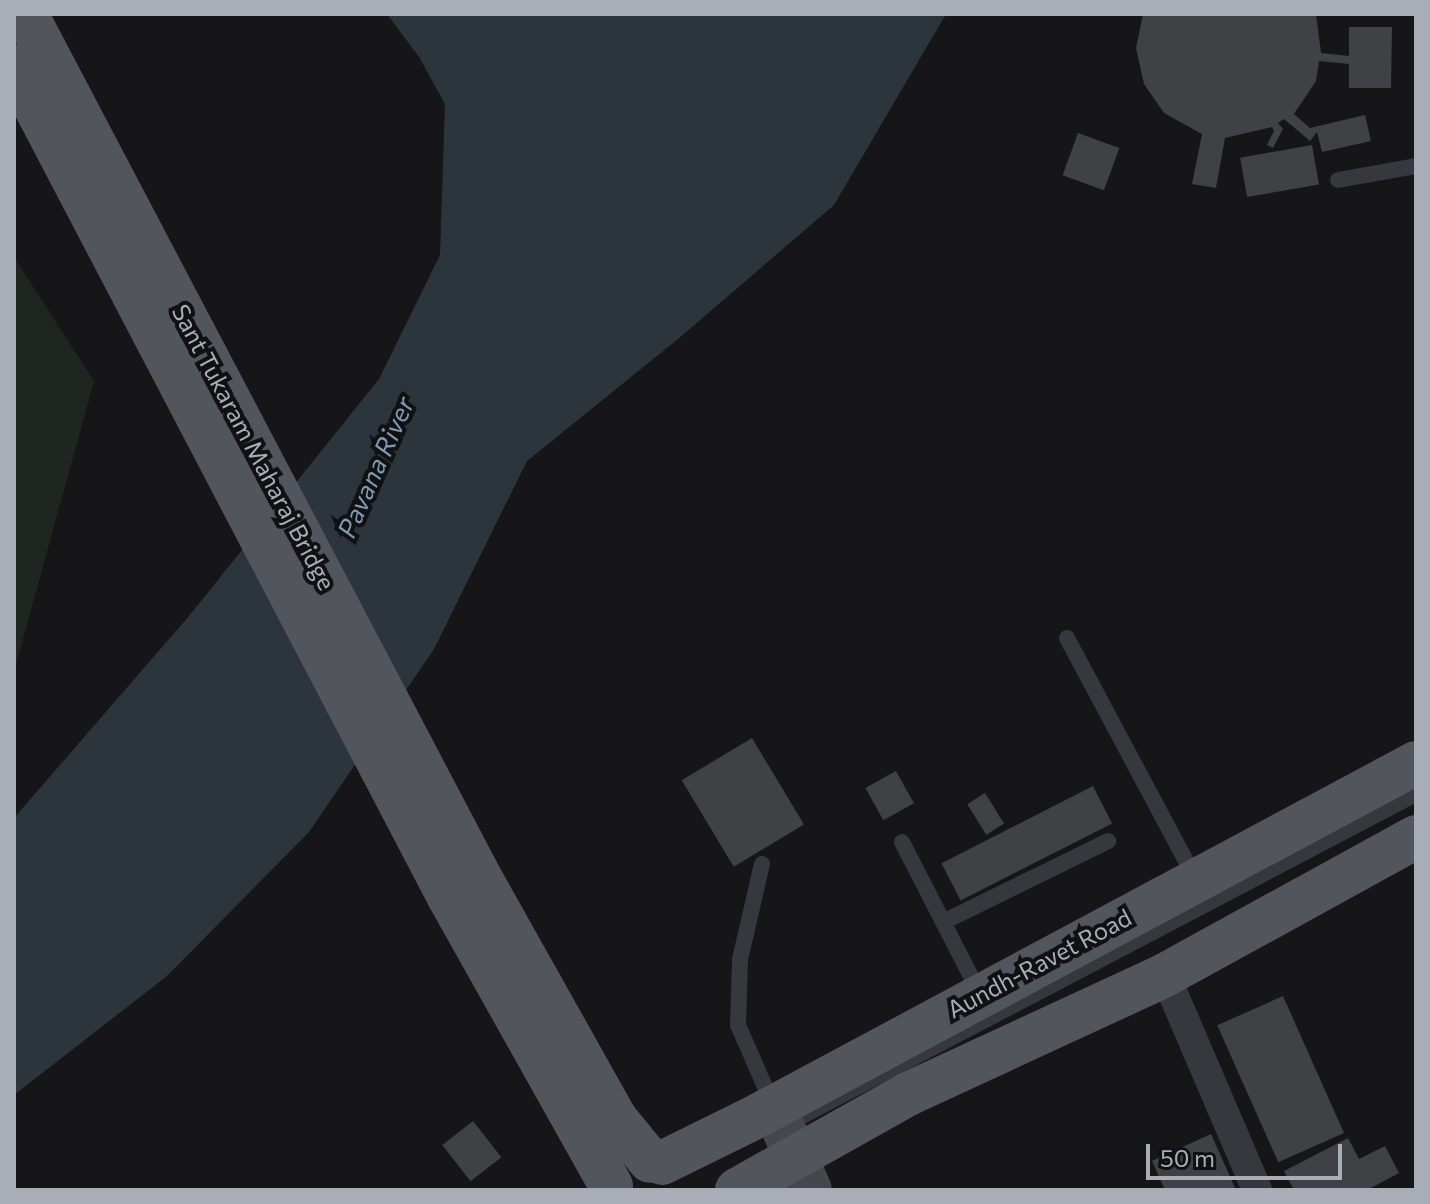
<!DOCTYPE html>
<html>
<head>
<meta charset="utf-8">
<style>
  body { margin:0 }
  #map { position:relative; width:1430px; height:1204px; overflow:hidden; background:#161618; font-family:Commissioner,sans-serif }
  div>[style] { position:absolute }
  .green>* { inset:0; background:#1e261f }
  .water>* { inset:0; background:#2c353c }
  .building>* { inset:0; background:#404145; transform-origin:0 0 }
  .lane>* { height:16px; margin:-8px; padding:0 8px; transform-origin:8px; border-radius:8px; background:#37383d }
  .street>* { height:30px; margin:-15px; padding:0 15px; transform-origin:15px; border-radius:15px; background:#37383d }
  .secondary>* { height:44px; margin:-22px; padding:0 22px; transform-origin:22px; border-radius:22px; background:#45474d }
  .primary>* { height:44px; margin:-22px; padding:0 22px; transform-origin:22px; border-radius:22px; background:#53555c }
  span { translate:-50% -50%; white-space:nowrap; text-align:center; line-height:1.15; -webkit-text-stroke:8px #111113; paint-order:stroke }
  .street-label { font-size:24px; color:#a8adb8 }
  .water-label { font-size:26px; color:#7f9bb3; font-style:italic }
  .frame { position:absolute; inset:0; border:16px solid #a8adb8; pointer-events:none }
  .scale { position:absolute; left:1146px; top:1144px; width:196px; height:36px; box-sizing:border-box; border:4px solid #a8adb8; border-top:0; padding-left:10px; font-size:24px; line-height:28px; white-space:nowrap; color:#a8adb8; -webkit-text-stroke:6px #111113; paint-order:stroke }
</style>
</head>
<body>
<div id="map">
  <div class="green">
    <i style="clip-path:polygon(14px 257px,94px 381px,14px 672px)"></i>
  </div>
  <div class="water">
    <i style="clip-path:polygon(387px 14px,946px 14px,834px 205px,678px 339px,527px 461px,434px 649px,309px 832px,167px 976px,14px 1095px,14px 818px,189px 616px,379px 379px,440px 255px,445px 104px,419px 57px)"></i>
  </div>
  <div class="building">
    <i style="clip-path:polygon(1143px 14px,1316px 14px,1321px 53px,1349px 56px,1349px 27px,1392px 27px,1391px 88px,1349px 88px,1349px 64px,1319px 61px,1316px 81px,1294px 114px,1310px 128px,1365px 115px,1371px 141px,1322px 152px,1317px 132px,1310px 141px,1284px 119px,1278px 123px,1283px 129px,1273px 148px,1267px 145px,1274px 131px,1272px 127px,1225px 138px,1216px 188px,1192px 184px,1202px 134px,1164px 113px,1144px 84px,1136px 48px)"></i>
    <i style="left:1078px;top:133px;width:44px;height:45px;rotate:20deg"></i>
    <i style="left:1312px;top:145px;width:40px;height:73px;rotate:80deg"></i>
    <i style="left:752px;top:738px;width:101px;height:82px;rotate:59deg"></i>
    <i style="left:896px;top:771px;width:37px;height:35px;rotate:61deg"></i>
    <i style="left:1093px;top:786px;width:42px;height:170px;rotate:63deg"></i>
    <i style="left:985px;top:793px;width:36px;height:21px;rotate:58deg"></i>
    <i style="left:1283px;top:996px;width:150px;height:72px;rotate:66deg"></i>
    <i style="left:473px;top:1121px;width:46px;height:39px;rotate:52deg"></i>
    <i style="clip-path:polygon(1211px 1134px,1236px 1190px,1165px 1190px,1152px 1161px)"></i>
    <i style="clip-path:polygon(1348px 1138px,1359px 1159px,1385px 1146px,1399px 1173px,1367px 1190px,1294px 1190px,1284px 1171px)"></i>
  </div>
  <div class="lane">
    <i style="left:1338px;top:180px;width:79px;rotate:-10.2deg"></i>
    <i style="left:1067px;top:638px;width:272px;rotate:61.9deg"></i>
    <i style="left:902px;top:842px;width:171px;rotate:62.8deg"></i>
    <i style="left:762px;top:864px;width:98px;rotate:103deg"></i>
    <i style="left:740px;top:959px;width:66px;rotate:91.7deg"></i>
    <i style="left:738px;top:1025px;width:87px;rotate:66.4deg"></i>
    <i style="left:943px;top:922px;width:184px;rotate:-26.1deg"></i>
    <i style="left:789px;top:1123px;width:708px;rotate:-27.69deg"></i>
  </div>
  <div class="street">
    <i style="left:1165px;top:975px;width:234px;rotate:66.8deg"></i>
  </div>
  <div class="secondary">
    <i style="left:774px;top:1107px;width:90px;rotate:66.6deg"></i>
  </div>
  <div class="primary">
    <i style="left:26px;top:14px;width:977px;rotate:62.26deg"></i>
    <i style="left:481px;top:879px;width:274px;rotate:60.7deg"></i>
    <i style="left:615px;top:1118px;width:55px;rotate:50.9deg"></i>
    <i style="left:14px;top:66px;width:938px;rotate:62.37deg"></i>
    <i style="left:449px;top:897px;width:331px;rotate:60.7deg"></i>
    <i style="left:662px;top:1163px;width:108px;rotate:-26.3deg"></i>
    <i style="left:759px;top:1115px;width:745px;rotate:-28.18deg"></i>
    <i style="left:737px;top:1190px;width:196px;rotate:-29.3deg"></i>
    <i style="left:908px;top:1094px;width:283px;rotate:-24.8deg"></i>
    <i style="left:1165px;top:975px;width:286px;rotate:-28.8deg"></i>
  </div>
  <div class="street-label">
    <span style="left:254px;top:447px;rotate:62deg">Sant Tukaram Maharaj Bridge</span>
    <span style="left:1039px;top:963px;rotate:-28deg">Aundh-Ravet Road</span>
  </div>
  <div class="water-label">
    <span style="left:375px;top:467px;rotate:-66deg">Pavana River</span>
  </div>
  <div class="frame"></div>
  <div class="scale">50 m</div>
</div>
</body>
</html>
